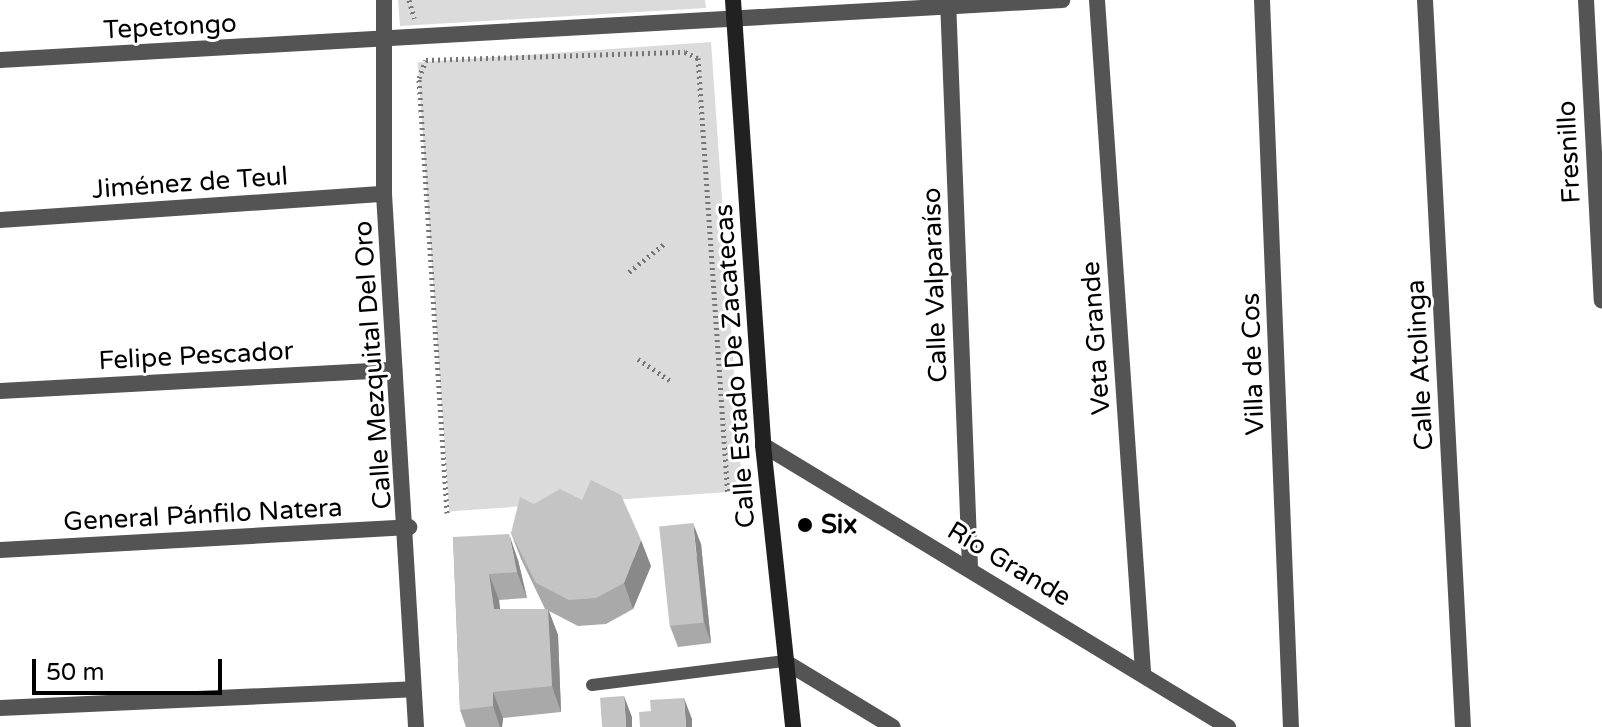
<!DOCTYPE html>
<html>
<head>
<meta charset="utf-8">
<style>
  body { margin:0 }
  #map { position:relative; width:1602px; height:727px; overflow:hidden; background:#fff; font-family:"Varela Round",sans-serif }
  div>[style] { position:absolute }
  .green>* { inset:0; background:#dbdbdb; transform-origin:0 0 }
  .path>* { height:5px; margin-top:-2.5px; transform-origin:0; background:repeating-linear-gradient(90deg,#767676 0 2px,transparent 0 6px) }
  .lane>* { height:12px; margin:-6px; padding:0 6px; transform-origin:6px; border-radius:6px; background:#545454 }
  .street>* { height:16px; margin:-8px; padding:0 8px; transform-origin:8px; border-radius:8px; background:#545454 }
  .secondary>* { height:16px; margin:-8px; padding:0 8px; transform-origin:8px; border-radius:8px; background:#212121 }
  .wall>* { inset:0; background:#a9a9a9 }
  .shaded-wall>* { inset:0; background:#898989 }
  .building>* { inset:0; background:#c4c4c4; transform-origin:0 0 }
  .dots>* { width:22px; height:22px; translate:-50% -50%; box-sizing:border-box; border:4px solid #fff; border-radius:50% }
  span { translate:-50% -50%; white-space:nowrap; text-align:center; line-height:1.15; -webkit-text-stroke:6px #fff; paint-order:stroke }
  .street-label { font-size:26px; color:#000 }
  .poi-label { font-size:26px; color:#000; font-weight:700 }
  .left { translate:0 -50%; text-align:left }
  .scale { position:absolute; left:32px; top:659px; width:190px; height:36px; box-sizing:border-box; border:4px solid #000; border-top:0; padding-left:10px; font-size:24px; line-height:28px; white-space:nowrap; color:#000; -webkit-text-stroke:6px #fff; paint-order:stroke }
</style>
</head>
<body>
<div id="map">
  <div class="green">
    <i style="clip-path:polygon(398px 0,705px 0,706px 8px,400px 26px)"></i>
    <i style="left:711px;top:42px;width:450px;height:294px;rotate:86deg"></i>
  </div>
  <div class="path">
    <i style="left:409px;top:0;width:19px;rotate:74deg"></i>
    <i style="left:629px;top:272px;width:45px;rotate:-38.7deg"></i>
    <i style="left:638px;top:359px;width:40px;rotate:34deg"></i>
    <i style="left:447px;top:513px;width:436px;rotate:-93.7deg"></i>
    <i style="left:419px;top:78px;width:19px;rotate:-69deg"></i>
    <i style="left:426px;top:60px;width:259px;rotate:-1.8deg"></i>
    <i style="left:685px;top:52px;width:14px;rotate:25deg"></i>
    <i style="left:698px;top:58px;width:436px;rotate:86.1deg"></i>
  </div>
  <div class="lane">
    <i style="left:592px;top:685px;width:193px;rotate:-7.1deg"></i>
  </div>
  <div class="street">
    <i style="left:384px;top:0;width:194px;rotate:90deg"></i>
    <i style="left:384px;top:194px;width:534px;rotate:86.56deg"></i>
    <i style="left:948px;top:0;width:568px;rotate:87.78deg"></i>
    <i style="left:1097px;top:0;width:674px;rotate:86.08deg"></i>
    <i style="left:1262px;top:0;width:728px;rotate:87.72deg"></i>
    <i style="left:1425px;top:0;width:728px;rotate:87.01deg"></i>
    <i style="left:1586px;top:0;width:301px;rotate:87deg"></i>
    <i style="left:0;top:60px;width:1064px;rotate:-3.23deg"></i>
    <i style="left:0;top:220px;width:385px;rotate:-3.9deg"></i>
    <i style="left:0;top:391px;width:395px;rotate:-3.1deg"></i>
    <i style="left:763px;top:445px;width:544px;rotate:31.23deg"></i>
    <i style="left:0;top:550px;width:410px;rotate:-3.2deg"></i>
    <i style="left:784px;top:661px;width:127px;rotate:31.2deg"></i>
    <i style="left:0;top:708px;width:413px;rotate:-2.6deg"></i>
  </div>
  <div class="secondary">
    <i style="left:733px;top:0;width:446px;rotate:86.1deg"></i>
    <i style="left:763px;top:445px;width:284px;rotate:83.9deg"></i>
  </div>
  <div class="wall">
    <i style="clip-path:polygon(534px 504px,651px 566px,633px 609px,606px 624px,578px 626px,549px 611px,558px 635px,561px 712px,503px 718px,502px 727px,466px 727px,460px 710px,453px 537px,518px 560px,527px 598px,499px 600px,500px 609px,545px 609px,521px 559px,511px 533px)"></i>
    <i style="clip-path:polygon(701px 544px,711px 643px,678px 647px,670px 626px)"></i>
  </div>
  <div class="shaded-wall">
    <i style="clip-path:polygon(693px 523px,701px 544px,711px 643px,704px 622px)"></i>
    <i style="clip-path:polygon(509px 534px,518px 560px,527px 598px,517px 572px)"></i>
    <i style="clip-path:polygon(641px 540px,651px 566px,633px 609px,624px 583px)"></i>
    <i style="clip-path:polygon(489px 574px,499px 600px,503px 635px,494px 609px)"></i>
    <i style="clip-path:polygon(548px 609px,558px 635px,561px 712px,552px 686px)"></i>
    <i style="clip-path:polygon(493px 692px,503px 718px,502px 727px,500px 727px,493px 706px)"></i>
    <i style="clip-path:polygon(624px 696px,632px 717px,632px 727px,626px 727px)"></i>
    <i style="clip-path:polygon(684px 698px,692px 719px,692px 727px,686px 727px)"></i>
  </div>
  <div class="building">
    <i style="clip-path:polygon(591px 480px,621px 495px,641px 540px,624px 583px,596px 598px,569px 600px,536px 583px,511px 533px,520px 497px,534px 504px,560px 489px,582px 500px)"></i>
    <i style="left:693px;top:523px;width:100px;height:34px;rotate:84deg"></i>
    <i style="clip-path:polygon(509px 534px,517px 572px,489px 574px,494px 609px,548px 609px,552px 686px,493px 692px,493px 706px,460px 710px,453px 537px)"></i>
    <i style="left:624px;top:696px;width:31px;height:24px;rotate:86deg"></i>
    <i style="clip-path:polygon(684px 698px,686px 727px,640px 727px,639px 712px,651px 711px,650px 700px)"></i>
  </div>
  <div class="dots">
    <i style="left:805px;top:525px;background:#000"></i>
  </div>
  <div class="street-label">
    <span style="left:170px;top:27px;rotate:-3deg">Tepetongo</span>
    <span style="left:1569px;top:152px;rotate:-93deg">Fresnillo</span>
    <span style="left:190px;top:183px;rotate:-4deg">Jiménez de Teul</span>
    <span style="left:935px;top:285px;rotate:-92deg">Calle Valparaíso</span>
    <span style="left:1096px;top:338px;rotate:-94deg">Veta Grande</span>
    <span style="left:196px;top:356px;rotate:-3deg">Felipe Pescador</span>
    <span style="left:1253px;top:364px;rotate:-92deg">Villa de Cos</span>
    <span style="left:373px;top:365px;rotate:-94deg">Calle Mezquital Del Oro</span>
    <span style="left:1420px;top:365px;rotate:-93deg">Calle Atolinga</span>
    <span style="left:735px;top:366px;rotate:-94deg">Calle Estado De Zacatecas</span>
    <span style="left:203px;top:515px;rotate:-3deg">General Pánfilo Natera</span>
    <span style="left:1009px;top:564px;rotate:31deg">Río Grande</span>
  </div>
  <div class="poi-label">
    <span class="left" style="left:821px;top:525px">Six</span>
  </div>
  <div class="scale">50 m</div>
</div>
</body>
</html>
